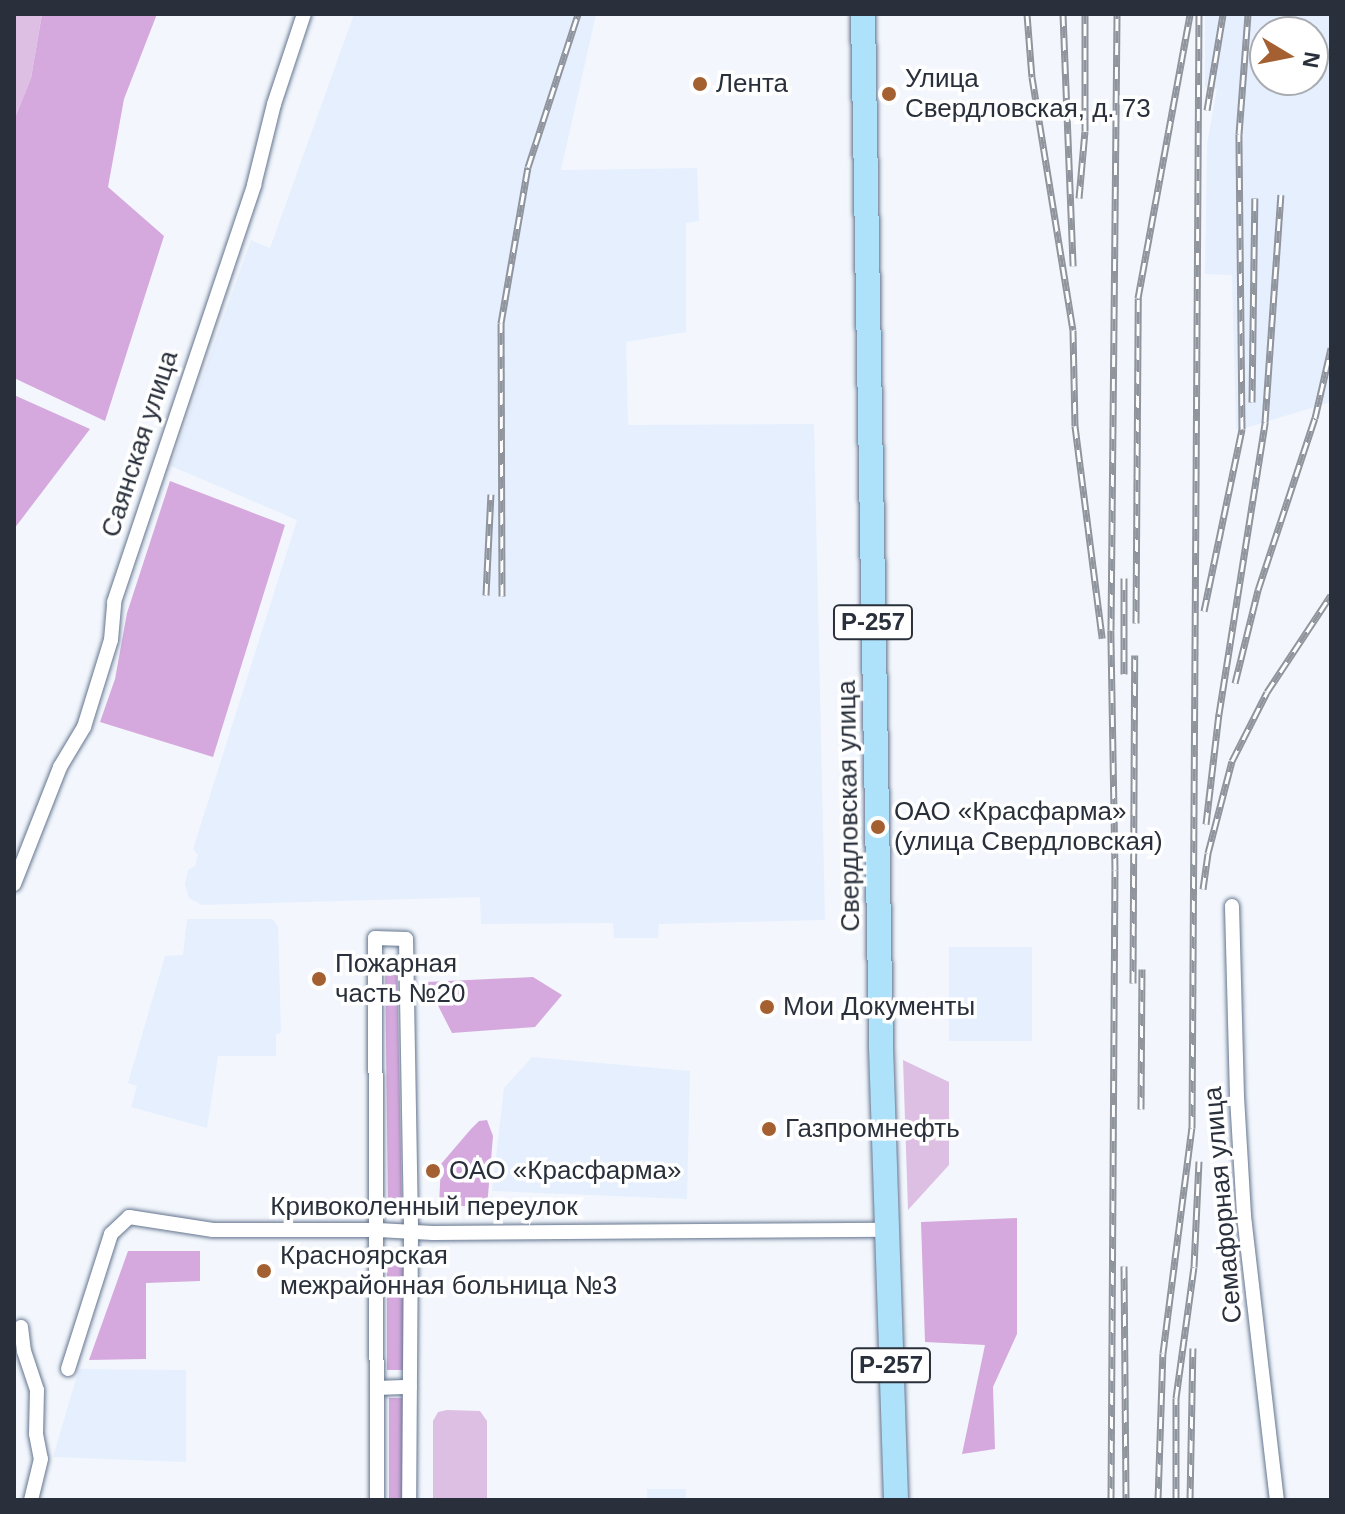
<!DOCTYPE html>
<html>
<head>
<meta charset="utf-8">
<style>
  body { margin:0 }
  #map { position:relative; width:1345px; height:1514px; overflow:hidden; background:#f3f7fd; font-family:Helvetica,sans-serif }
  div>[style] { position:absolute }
  .built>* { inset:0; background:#e6effe; transform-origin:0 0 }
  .green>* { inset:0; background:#debfe4 }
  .forest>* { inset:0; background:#d5a9dd; transform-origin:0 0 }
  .roads { filter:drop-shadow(0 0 2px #64758f) drop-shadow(0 0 2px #64758f) }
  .minor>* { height:14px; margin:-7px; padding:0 7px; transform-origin:7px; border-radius:7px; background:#fff }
  .trunk>* { height:24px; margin:-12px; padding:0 12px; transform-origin:12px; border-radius:12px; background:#aee2fa }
  .rail>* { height:7px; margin-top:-3.5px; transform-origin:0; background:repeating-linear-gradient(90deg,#fff 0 12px,#8f949d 0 24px); box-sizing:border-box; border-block:2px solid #8f949d }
  .dots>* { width:22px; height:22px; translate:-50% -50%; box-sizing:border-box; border:4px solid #fff; border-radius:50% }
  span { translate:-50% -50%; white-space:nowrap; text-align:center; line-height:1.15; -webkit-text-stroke:7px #fff; paint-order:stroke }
  .shield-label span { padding:2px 6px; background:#fff; border:2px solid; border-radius:6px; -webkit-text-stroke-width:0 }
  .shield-label { font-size:24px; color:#29303b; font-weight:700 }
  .poi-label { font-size:26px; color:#29303b }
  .left { translate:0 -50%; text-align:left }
  .street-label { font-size:26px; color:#29303b }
  .frame { position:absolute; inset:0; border:16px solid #29303b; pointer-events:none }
  .north { position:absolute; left:1249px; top:16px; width:80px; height:80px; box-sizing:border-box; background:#fff; border:2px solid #a9acb1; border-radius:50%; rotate:100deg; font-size:22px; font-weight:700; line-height:32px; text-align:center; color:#29303b }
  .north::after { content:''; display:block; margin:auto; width:28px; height:36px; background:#a56032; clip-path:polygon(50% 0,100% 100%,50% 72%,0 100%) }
</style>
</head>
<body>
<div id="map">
  <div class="built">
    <i style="clip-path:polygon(354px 14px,596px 14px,561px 170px,697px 168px,699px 221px,686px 223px,686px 332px,626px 342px,628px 425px,814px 424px,825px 920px,659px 924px,658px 938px,614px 938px,613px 923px,481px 924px,480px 897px,202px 905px,189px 898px,185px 885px,188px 870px,195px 866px,198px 855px,193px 849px,297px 520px,171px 466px,251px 240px,270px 248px)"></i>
    <i style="clip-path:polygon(evenodd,1205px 14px,1331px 14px,1331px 402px,1242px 429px,1236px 429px,1232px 275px,1205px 274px,1207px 144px,1217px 89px,1205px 87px,1205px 14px,1265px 32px,1313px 32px,1313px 80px,1265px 80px,1265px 32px)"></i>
    <i style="clip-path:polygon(187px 919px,272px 919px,278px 926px,281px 1033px,276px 1034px,276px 1056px,218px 1056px,207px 1128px,131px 1107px,137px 1086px,128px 1083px,165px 956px,183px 955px)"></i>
    <i style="left:1032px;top:947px;width:94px;height:83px;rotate:90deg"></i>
    <i style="clip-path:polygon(532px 1057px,690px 1071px,687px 1199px,492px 1191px,504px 1088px)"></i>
    <i style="clip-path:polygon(79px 1369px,186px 1370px,186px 1462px,53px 1457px)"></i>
    <i style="left:686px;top:1489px;width:11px;height:39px;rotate:90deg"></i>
  </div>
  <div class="green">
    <i style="clip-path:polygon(14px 14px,42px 14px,31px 78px,14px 120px)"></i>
    <i style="clip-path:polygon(903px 1060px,949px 1082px,949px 1165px,908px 1210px)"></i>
    <i style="clip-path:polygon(447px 1410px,480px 1411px,487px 1421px,487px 1500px,433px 1500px,433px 1421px,438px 1412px)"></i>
  </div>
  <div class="forest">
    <i style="clip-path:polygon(42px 14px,157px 14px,124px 99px,108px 187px,164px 236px,105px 421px,14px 378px,14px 120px,31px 78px)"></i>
    <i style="clip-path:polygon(14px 395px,90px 429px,14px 529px)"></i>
    <i style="clip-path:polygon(170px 481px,285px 525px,213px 757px,100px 722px,115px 679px,127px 613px)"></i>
    <i style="clip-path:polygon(385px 960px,397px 960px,402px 1208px,388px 1208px)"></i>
    <i style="clip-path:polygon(533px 977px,562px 995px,535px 1027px,452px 1033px,426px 982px)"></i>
    <i style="clip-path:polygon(487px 1120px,493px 1136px,487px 1207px,439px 1205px,441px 1164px,471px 1129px,479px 1121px)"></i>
    <i style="clip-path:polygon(1017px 1218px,1017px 1334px,993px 1387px,995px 1449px,962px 1454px,985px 1345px,925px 1342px,921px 1222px)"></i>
    <i style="left:387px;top:1250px;width:18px;height:120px"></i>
    <i style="clip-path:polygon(128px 1251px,200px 1251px,200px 1281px,146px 1283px,146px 1359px,89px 1360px)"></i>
    <i style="left:389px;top:1398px;width:15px;height:102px"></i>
  </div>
  <div class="roads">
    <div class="minor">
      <i style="left:14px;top:884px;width:126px;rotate:-68.5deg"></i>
      <i style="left:60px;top:767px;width:47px;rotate:-59deg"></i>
      <i style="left:84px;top:727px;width:91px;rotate:-72.8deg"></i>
      <i style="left:111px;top:640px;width:38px;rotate:-85deg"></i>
      <i style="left:114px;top:602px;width:440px;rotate:-71.4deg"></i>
      <i style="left:254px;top:185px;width:83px;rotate:-76.1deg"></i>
      <i style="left:274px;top:104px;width:95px;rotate:-71.6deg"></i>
      <i style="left:1232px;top:906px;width:191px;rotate:88.5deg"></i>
      <i style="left:1237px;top:1097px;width:119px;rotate:86.6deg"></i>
      <i style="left:1244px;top:1216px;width:286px;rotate:83.4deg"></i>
      <i style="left:21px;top:1327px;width:24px;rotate:83deg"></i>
      <i style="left:24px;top:1351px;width:41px;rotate:71.6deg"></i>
      <i style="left:37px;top:1390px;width:44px;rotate:91.3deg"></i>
      <i style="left:36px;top:1434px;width:25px;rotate:79deg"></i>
      <i style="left:41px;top:1459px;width:42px;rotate:103.7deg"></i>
      <i style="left:68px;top:1369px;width:142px;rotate:-72.3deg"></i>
      <i style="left:111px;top:1234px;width:25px;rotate:-43deg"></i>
      <i style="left:129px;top:1217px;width:85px;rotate:8.8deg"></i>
      <i style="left:213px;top:1230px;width:165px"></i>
      <i style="left:378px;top:1230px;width:55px;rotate:3.1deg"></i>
      <i style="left:433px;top:1233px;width:454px;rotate:-0.4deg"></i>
      <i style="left:377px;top:1388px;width:33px;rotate:-2deg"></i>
      <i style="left:377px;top:1500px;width:562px;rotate:-90.2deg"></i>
      <i style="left:375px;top:938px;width:31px;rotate:2deg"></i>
      <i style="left:406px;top:939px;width:292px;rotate:89deg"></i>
      <i style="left:411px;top:1231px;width:269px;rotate:90.4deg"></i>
    </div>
    <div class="trunk">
      <i style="left:863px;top:14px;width:1033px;rotate:89deg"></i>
      <i style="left:881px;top:1047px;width:453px;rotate:88.1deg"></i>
    </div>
  </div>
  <div class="rail">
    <i style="left:1027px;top:14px;width:63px;rotate:85.5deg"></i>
    <i style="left:1032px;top:77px;width:256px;rotate:80.8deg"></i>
    <i style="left:1073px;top:330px;width:96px;rotate:88.8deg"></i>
    <i style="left:1075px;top:426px;width:214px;rotate:82.7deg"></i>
    <i style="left:1063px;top:14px;width:252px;rotate:87.7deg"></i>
    <i style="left:1207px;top:110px;width:97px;rotate:-80.5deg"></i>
    <i style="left:1079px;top:198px;width:67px;rotate:-84.9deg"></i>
    <i style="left:1085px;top:131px;width:117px;rotate:-90deg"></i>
    <i style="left:1252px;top:402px;width:204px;rotate:-89.2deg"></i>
    <i style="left:1124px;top:578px;width:96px;rotate:90deg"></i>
    <i style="left:486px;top:595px;width:101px;rotate:-87.2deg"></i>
    <i style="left:502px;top:596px;width:273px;rotate:-90.2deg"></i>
    <i style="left:501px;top:323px;width:158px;rotate:-80.2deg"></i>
    <i style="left:528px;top:167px;width:161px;rotate:-71.9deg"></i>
    <i style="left:1204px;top:611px;width:186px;rotate:-78.2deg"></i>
    <i style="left:1242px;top:429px;width:295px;rotate:-90.6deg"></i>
    <i style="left:1239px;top:134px;width:120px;rotate:-85.7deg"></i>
    <i style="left:1136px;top:623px;width:325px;rotate:-89.6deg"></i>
    <i style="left:1138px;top:298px;width:289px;rotate:-79.6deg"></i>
    <i style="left:1235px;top:683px;width:96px;rotate:-76.1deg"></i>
    <i style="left:1258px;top:590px;width:181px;rotate:-71.7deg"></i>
    <i style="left:1315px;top:418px;width:72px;rotate:-77.1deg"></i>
    <i style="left:1206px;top:824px;width:111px;rotate:-83.3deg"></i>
    <i style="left:1219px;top:714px;width:296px;rotate:-81deg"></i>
    <i style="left:1265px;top:422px;width:228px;rotate:-86deg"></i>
    <i style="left:1203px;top:889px;width:36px;rotate:-82deg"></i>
    <i style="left:1208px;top:853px;width:95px;rotate:-75.4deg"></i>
    <i style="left:1232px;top:761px;width:77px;rotate:-63.1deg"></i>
    <i style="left:1267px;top:692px;width:116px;rotate:-56.6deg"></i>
    <i style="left:1133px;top:983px;width:328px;rotate:-89.7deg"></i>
    <i style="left:1141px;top:1109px;width:140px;rotate:-89.6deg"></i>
    <i style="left:1124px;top:1266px;width:234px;rotate:89.5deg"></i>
    <i style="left:1111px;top:1500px;width:630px;rotate:-89.64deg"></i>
    <i style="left:1115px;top:870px;width:240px;rotate:-91deg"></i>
    <i style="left:1111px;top:630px;width:616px;rotate:-89.44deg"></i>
    <i style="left:1158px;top:1500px;width:147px;rotate:-88.1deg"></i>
    <i style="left:1163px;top:1353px;width:227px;rotate:-82.7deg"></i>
    <i style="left:1192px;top:1128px;width:1114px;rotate:-89.64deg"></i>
    <i style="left:1176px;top:1500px;width:102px;rotate:-90deg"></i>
    <i style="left:1176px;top:1398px;width:132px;rotate:-82.2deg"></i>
    <i style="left:1194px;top:1267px;width:106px;rotate:-87.3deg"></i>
    <i style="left:1190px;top:1500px;width:152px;rotate:-88.9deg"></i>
  </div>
  <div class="dots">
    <i style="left:700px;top:84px;background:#a56032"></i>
    <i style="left:889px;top:94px;background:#a56032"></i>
    <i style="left:878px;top:827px;background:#a56032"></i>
    <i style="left:319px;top:979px;background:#a56032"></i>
    <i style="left:767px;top:1007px;background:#a56032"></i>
    <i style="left:769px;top:1129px;background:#a56032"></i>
    <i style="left:433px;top:1171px;background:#a56032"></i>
    <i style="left:264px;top:1271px;background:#a56032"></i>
  </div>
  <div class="shield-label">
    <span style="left:873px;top:622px">Р-257</span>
    <span style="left:891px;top:1365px">Р-257</span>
  </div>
  <div class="poi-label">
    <span class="left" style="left:905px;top:94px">Улица<br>Свердловская, д. 73</span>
    <span class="left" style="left:716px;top:84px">Лента</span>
    <span class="left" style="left:894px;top:827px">ОАО «Красфарма»<br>(улица Свердловская)</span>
    <span class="left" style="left:335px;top:979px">Пожарная<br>часть №20</span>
    <span class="left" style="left:783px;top:1007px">Мои Документы</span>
    <span class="left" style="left:785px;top:1129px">Газпромнефть</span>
    <span class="left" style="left:449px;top:1171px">ОАО «Красфарма»</span>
    <span class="left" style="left:280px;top:1271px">Красноярская<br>межрайонная больница №3</span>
  </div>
  <div class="street-label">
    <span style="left:140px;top:444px;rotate:-72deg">Саянская улица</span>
    <span style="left:849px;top:806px;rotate:-91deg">Свердловская улица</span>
    <span style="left:1223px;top:1205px;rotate:-95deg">Семафорная улица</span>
    <span style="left:424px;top:1207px">Кривоколенный переулок</span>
  </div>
  <div class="frame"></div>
  <div class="north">N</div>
</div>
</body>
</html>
